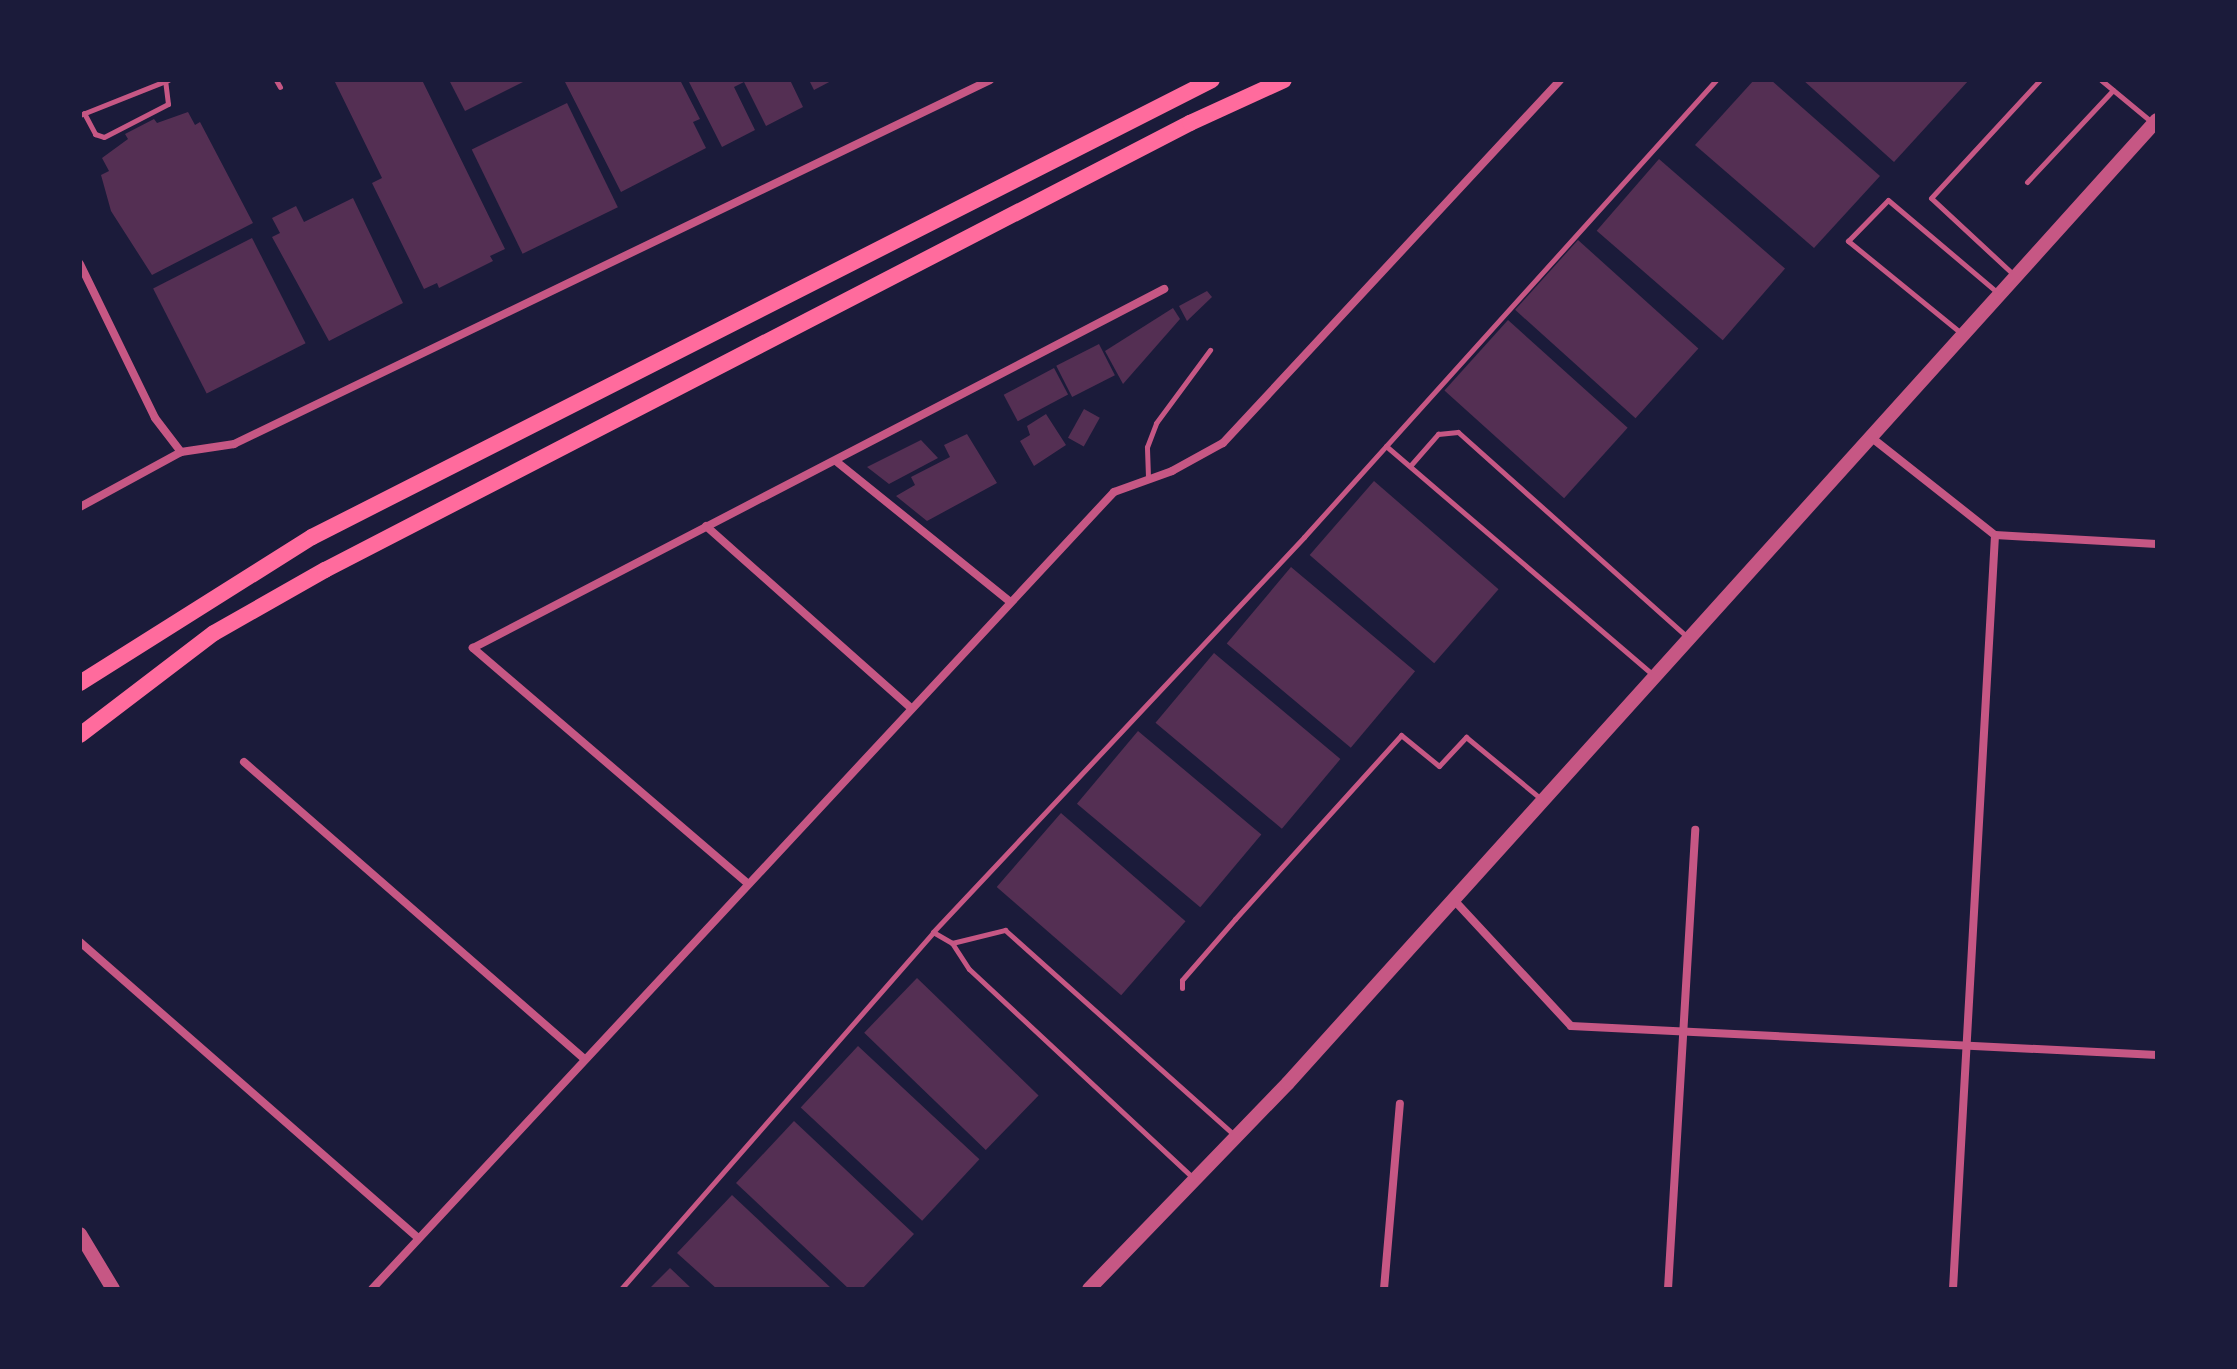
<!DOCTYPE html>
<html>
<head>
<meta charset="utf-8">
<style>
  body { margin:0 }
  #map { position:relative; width:2237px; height:1369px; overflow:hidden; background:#1b1b3a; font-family:Karla,sans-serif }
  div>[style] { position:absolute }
  .building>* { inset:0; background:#542f53; transform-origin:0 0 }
  .service>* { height:5px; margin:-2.5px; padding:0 2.5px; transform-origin:2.5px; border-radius:2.5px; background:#c65784 }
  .minor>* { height:8px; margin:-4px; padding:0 4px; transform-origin:4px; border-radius:4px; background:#c65784 }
  .tertiary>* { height:14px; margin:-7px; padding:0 7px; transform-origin:7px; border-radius:7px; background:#c65784 }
  .primary>* { height:16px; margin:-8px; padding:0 8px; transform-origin:8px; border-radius:8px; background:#ff6b9d }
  span { translate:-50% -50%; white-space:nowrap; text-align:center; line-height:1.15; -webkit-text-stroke:6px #1b1b3a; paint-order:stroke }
  .frame { position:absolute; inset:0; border:82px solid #1b1b3a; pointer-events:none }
</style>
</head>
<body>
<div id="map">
  <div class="building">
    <i style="clip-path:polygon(334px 80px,422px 80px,505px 249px,490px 256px,493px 261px,439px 288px,437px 283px,424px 289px,372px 183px,382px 178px)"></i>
    <i style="clip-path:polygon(449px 80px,527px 80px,465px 111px)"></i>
    <i style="clip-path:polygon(564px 80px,680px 80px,700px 119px,693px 122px,706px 148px,621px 192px)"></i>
    <i style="clip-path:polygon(688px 80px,790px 80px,803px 107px,766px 126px,744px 82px,734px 87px,755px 130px,722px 147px)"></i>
    <i style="clip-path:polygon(809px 80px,833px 80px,814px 90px)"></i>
    <i style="clip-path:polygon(1754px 80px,1771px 80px,1880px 176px,1814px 248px,1695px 145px)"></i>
    <i style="clip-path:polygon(1803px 80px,1969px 80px,1894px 162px)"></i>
    <i style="left:567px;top:103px;width:116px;height:106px;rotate:64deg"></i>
    <i style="clip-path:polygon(188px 112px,195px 125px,200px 122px,253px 223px,152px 275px,111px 211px,101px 175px,109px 171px,102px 158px,128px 139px,125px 134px,154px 119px,157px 123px)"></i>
    <i style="left:1659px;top:159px;width:167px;height:95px;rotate:41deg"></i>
    <i style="clip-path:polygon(353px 198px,403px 303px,329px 341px,272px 237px,280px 233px,272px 218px,296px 206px,304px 222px)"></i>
    <i style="left:252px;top:238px;width:118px;height:111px;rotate:63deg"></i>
    <i style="left:1578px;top:240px;width:162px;height:94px;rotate:42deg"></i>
    <i style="clip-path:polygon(1207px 291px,1212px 297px,1187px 321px,1179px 306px)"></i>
    <i style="clip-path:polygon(1173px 308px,1180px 319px,1123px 384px,1105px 351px)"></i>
    <i style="left:1508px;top:320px;width:161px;height:95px;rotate:42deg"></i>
    <i style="left:1099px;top:344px;width:35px;height:48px;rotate:63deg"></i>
    <i style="left:1054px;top:368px;width:30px;height:57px;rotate:62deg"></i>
    <i style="left:1084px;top:409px;width:18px;height:33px;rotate:29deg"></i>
    <i style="clip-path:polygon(1046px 414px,1066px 445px,1034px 466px,1020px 441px,1030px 435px,1027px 426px)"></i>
    <i style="clip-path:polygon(967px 434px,997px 483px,927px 521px,896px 496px,915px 485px,911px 477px,950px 457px,944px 445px)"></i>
    <i style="clip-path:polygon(921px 440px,938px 458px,889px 484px,867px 467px)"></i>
    <i style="left:1374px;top:481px;width:165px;height:98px;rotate:41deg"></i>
    <i style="left:1291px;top:567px;width:162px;height:100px;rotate:40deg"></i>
    <i style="left:1214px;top:653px;width:165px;height:91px;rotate:40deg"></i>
    <i style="left:1138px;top:731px;width:161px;height:95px;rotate:40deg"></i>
    <i style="left:1061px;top:813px;width:165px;height:98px;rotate:41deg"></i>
    <i style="left:917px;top:978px;width:169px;height:76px;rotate:44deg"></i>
    <i style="left:858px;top:1046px;width:166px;height:84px;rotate:43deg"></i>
    <i style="clip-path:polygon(794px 1121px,914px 1234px,862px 1289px,849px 1289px,736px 1183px)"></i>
    <i style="clip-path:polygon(732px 1195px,832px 1289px,717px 1289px,677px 1253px)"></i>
    <i style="clip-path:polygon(670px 1268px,692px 1289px,649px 1289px)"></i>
  </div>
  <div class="service">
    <i style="left:276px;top:80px;width:8px;rotate:60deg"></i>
    <i style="left:2101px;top:80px;width:67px;rotate:39.6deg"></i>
    <i style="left:84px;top:113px;width:24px;rotate:62deg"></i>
    <i style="left:95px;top:134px;width:9px;rotate:18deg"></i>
    <i style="left:104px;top:137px;width:72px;rotate:-27.3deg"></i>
    <i style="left:168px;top:104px;width:23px;rotate:-97deg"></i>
    <i style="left:80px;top:115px;width:95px;rotate:-21.7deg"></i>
    <i style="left:2027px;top:182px;width:126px;rotate:-46.9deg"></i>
    <i style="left:2014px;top:275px;width:113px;rotate:-137.1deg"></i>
    <i style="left:1931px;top:198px;width:161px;rotate:-47.3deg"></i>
    <i style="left:1961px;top:333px;width:146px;rotate:-140.8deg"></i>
    <i style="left:1848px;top:241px;width:57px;rotate:-45.7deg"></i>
    <i style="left:1888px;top:200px;width:143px;rotate:40.2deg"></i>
    <i style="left:1386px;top:446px;width:350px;rotate:40.6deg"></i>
    <i style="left:1410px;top:466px;width:43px;rotate:-48.8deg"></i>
    <i style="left:1438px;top:434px;width:20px;rotate:-6deg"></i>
    <i style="left:1458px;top:432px;width:307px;rotate:41.8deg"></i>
    <i style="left:1148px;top:477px;width:30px;rotate:-92deg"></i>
    <i style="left:1147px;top:447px;width:26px;rotate:-69deg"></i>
    <i style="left:1156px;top:423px;width:91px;rotate:-53.5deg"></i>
    <i style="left:933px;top:932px;width:22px;rotate:30deg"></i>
    <i style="left:952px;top:943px;width:31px;rotate:57deg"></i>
    <i style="left:969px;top:969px;width:306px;rotate:43deg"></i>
    <i style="left:952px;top:943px;width:55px;rotate:-13.8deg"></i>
    <i style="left:1005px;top:930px;width:307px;rotate:41.8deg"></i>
    <i style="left:1182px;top:988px;width:8px;rotate:-90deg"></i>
    <i style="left:1182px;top:980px;width:81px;rotate:-49deg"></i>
    <i style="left:1235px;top:919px;width:248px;rotate:-47.9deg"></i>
    <i style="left:1401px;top:735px;width:49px;rotate:39.2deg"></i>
    <i style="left:1439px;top:766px;width:40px;rotate:-47deg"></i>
    <i style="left:1466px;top:737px;width:96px;rotate:39.5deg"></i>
    <i style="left:621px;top:1289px;width:474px;rotate:-48.8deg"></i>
    <i style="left:933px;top:932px;width:542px;rotate:-46.79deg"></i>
    <i style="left:1304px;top:537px;width:615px;rotate:-47.96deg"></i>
  </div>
  <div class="minor">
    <i style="left:80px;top:264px;width:171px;rotate:64deg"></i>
    <i style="left:155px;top:418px;width:43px;rotate:52.6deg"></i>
    <i style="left:1872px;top:438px;width:157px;rotate:38.3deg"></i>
    <i style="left:1995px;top:535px;width:162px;rotate:3.2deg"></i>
    <i style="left:837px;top:462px;width:221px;rotate:38.9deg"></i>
    <i style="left:80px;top:507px;width:115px;rotate:-28.6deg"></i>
    <i style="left:181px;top:452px;width:54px;rotate:-8.6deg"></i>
    <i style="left:234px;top:444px;width:839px;rotate:-25.71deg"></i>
    <i style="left:706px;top:526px;width:273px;rotate:41.6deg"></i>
    <i style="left:244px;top:762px;width:451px;rotate:41.1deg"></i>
    <i style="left:746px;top:882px;width:360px;rotate:-139.4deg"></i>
    <i style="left:473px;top:648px;width:779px;rotate:-27.45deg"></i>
    <i style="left:1453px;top:899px;width:173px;rotate:47.1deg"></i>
    <i style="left:1571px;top:1026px;width:587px;rotate:2.83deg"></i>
    <i style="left:80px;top:942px;width:449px;rotate:41.2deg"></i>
    <i style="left:372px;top:1289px;width:1089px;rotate:-47.05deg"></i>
    <i style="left:1114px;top:492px;width:62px;rotate:-19.9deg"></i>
    <i style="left:1172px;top:471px;width:58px;rotate:-28.8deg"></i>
    <i style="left:1223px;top:443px;width:495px;rotate:-47.1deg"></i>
    <i style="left:1384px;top:1289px;width:186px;rotate:-85.1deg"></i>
    <i style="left:1668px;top:1289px;width:460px;rotate:-86.6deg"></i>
    <i style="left:1953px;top:1289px;width:755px;rotate:-86.81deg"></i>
  </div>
  <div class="tertiary">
    <i style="left:80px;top:1234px;width:64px;rotate:59deg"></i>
    <i style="left:1089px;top:1289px;width:286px;rotate:-46deg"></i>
    <i style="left:1288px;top:1083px;width:1297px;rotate:-47.94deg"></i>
  </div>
  <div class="primary">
    <i style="left:80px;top:683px;width:274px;rotate:-32.2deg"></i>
    <i style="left:312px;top:537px;width:1009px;rotate:-26.92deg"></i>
    <i style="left:80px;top:735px;width:168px;rotate:-37.3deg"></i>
    <i style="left:214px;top:633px;width:128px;rotate:-29.6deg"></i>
    <i style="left:325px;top:570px;width:974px;rotate:-27.33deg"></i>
    <i style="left:1190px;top:123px;width:103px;rotate:-24.6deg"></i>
  </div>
  <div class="frame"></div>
</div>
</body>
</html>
